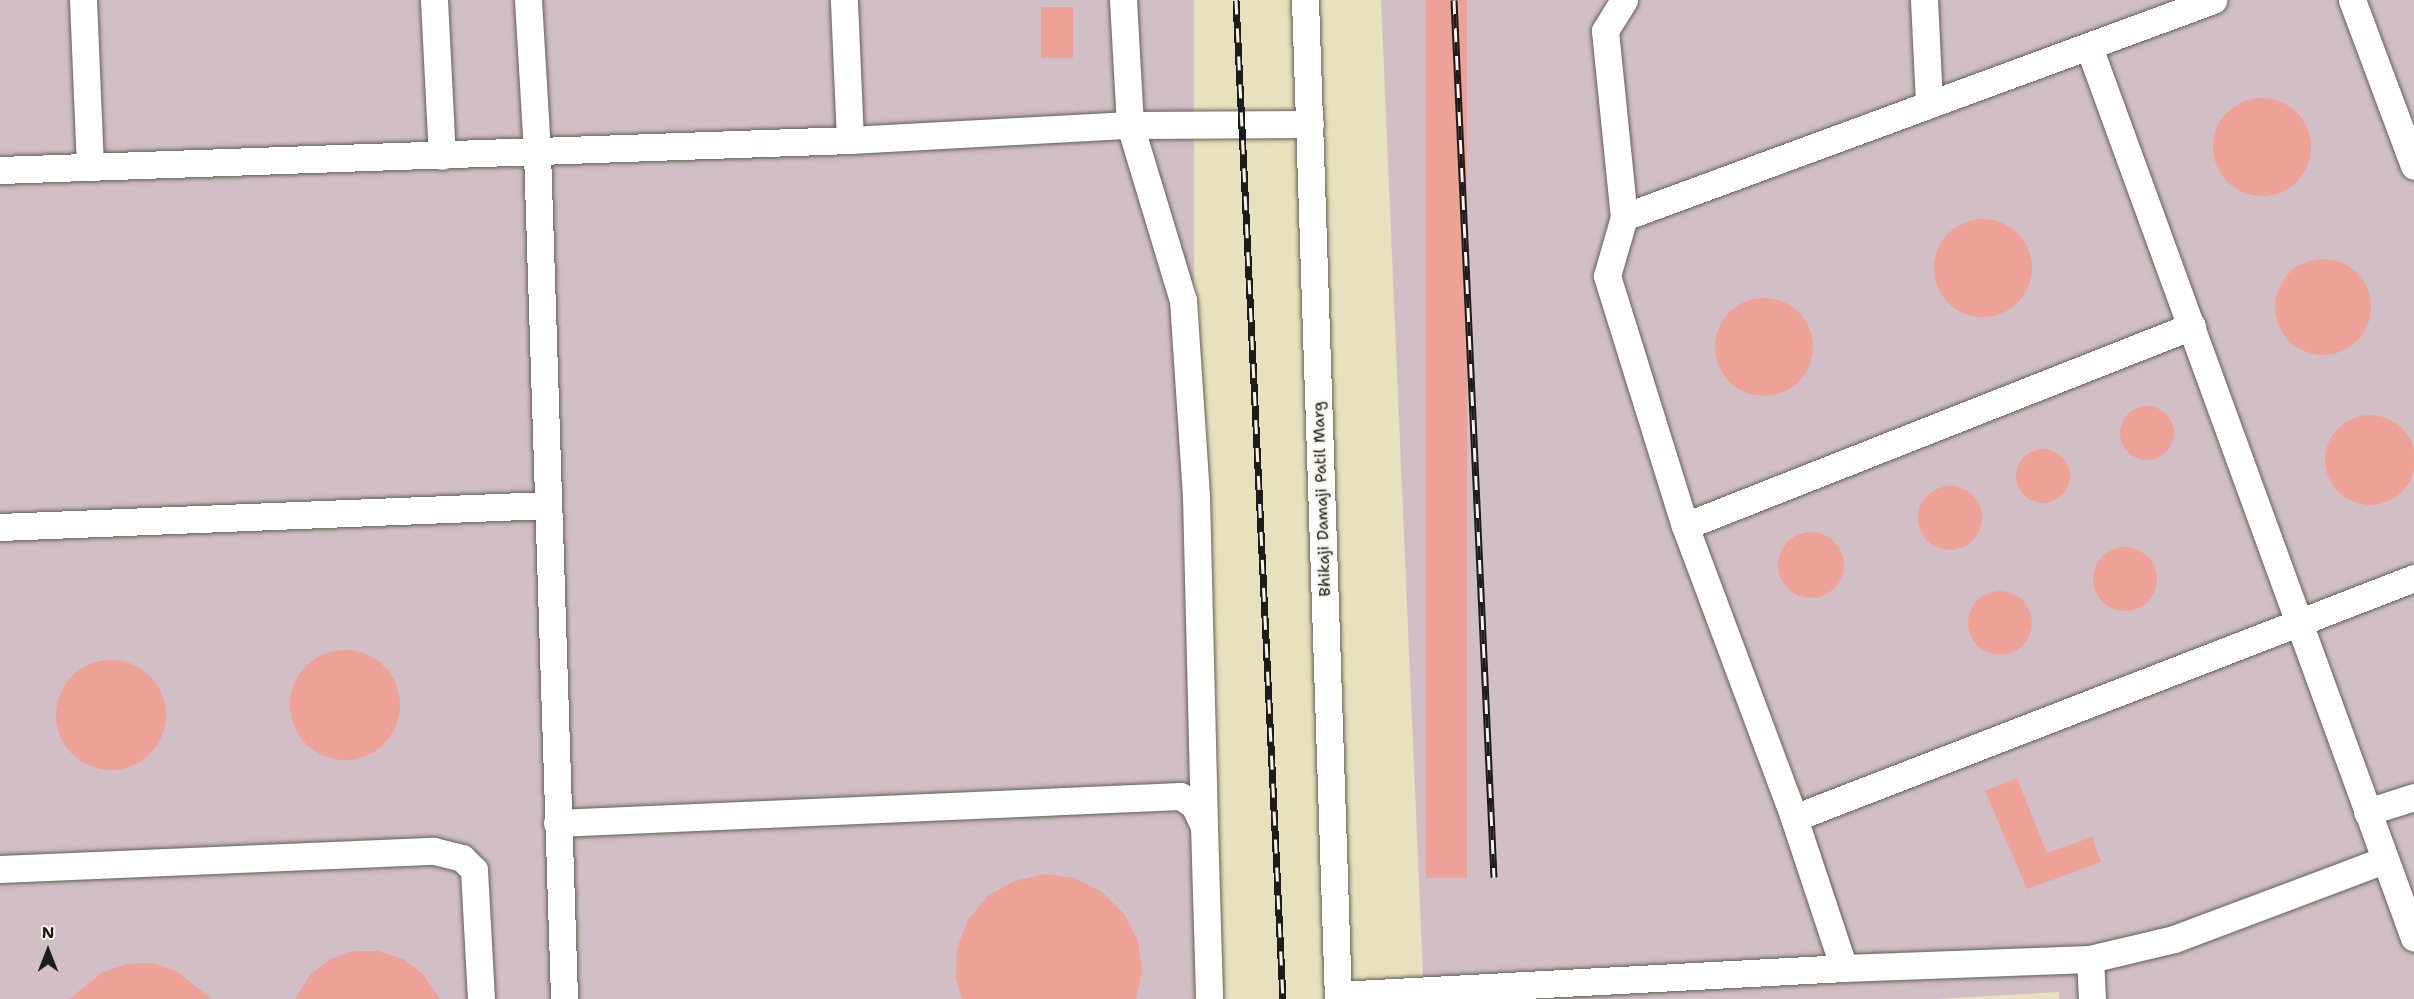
<!DOCTYPE html>
<html>
<head>
<meta charset="utf-8">
<style>
  body { margin:0 }
  #map { position:relative; width:2414px; height:999px; overflow:hidden; background:#e7e1be; font-family:"Shantell Sans",sans-serif }
  div>[style] { position:absolute }
  .industrial>* { inset:0; background:#d2bec5; transform-origin:0 0 }
  .building>* { inset:0; background:#eea197; transform-origin:0 0 }
  .round { border-radius:50% }
  .roads { filter:drop-shadow(0 0 2px #636155) drop-shadow(0 0 2px #636155) }
  .minor>* { height:27px; margin:-13.5px; padding:0 13.5px; transform-origin:13.5px; border-radius:13.5px; background:#fff }
  .rail>* { height:7px; margin-top:-3.5px; transform-origin:0; background:repeating-linear-gradient(90deg,#f7f3e8 0 14px,#1c1c1c 0 28px); box-sizing:border-box; border-block:2px solid #1c1c1c }
  span { translate:-50% -50%; white-space:nowrap; text-align:center; line-height:1.15; -webkit-text-stroke:4.5px #f7f3e8; paint-order:stroke }
  .street-label { font-size:16px; color:#1c1c1c }
  .north { position:absolute; left:18px; top:921px; width:60px; height:60px; -webkit-text-stroke:4px #f7f3e8; paint-order:stroke; rotate:0deg; font-size:16px; font-weight:700; line-height:24px; text-align:center; color:#1c1c1c }
  .north::after { content:''; display:block; margin:auto; width:21px; height:27px; background:#1c1c1c; clip-path:polygon(50% 0,100% 100%,50% 72%,0 100%) }
</style>
</head>
<body>
<div id="map">
  <div class="industrial">
    <i style="left:0;top:0;width:1194px;height:999px"></i>
    <i style="clip-path:polygon(1381px 0,2414px 0,2414px 999px,2059px 999px,2059px 992px,1936px 999px,1424px 999px)"></i>
  </div>
  <div class="building">
    <i style="left:1426px;top:0;width:41px;height:878px"></i>
    <i style="left:1041px;top:7px;width:32px;height:51px"></i>
    <i class="round" style="left:2213px;top:98px;width:98px;height:98px"></i>
    <i class="round" style="left:1934px;top:219px;width:98px;height:98px"></i>
    <i class="round" style="left:2275px;top:259px;width:96px;height:96px"></i>
    <i class="round" style="left:1715px;top:298px;width:98px;height:98px"></i>
    <i class="round" style="left:2120px;top:406px;width:54px;height:54px"></i>
    <i class="round" style="left:2325px;top:415px;width:90px;height:90px"></i>
    <i class="round" style="left:2016px;top:449px;width:54px;height:54px"></i>
    <i class="round" style="left:1918px;top:486px;width:64px;height:64px"></i>
    <i class="round" style="left:1778px;top:532px;width:66px;height:66px"></i>
    <i class="round" style="left:2093px;top:547px;width:64px;height:64px"></i>
    <i class="round" style="left:1968px;top:591px;width:64px;height:64px"></i>
    <i class="round" style="left:290px;top:650px;width:110px;height:110px"></i>
    <i class="round" style="left:56px;top:660px;width:110px;height:110px"></i>
    <i style="clip-path:polygon(2017px 778px,2047px 853px,2092px 837px,2101px 862px,2027px 889px,1985px 791px)"></i>
    <i style="clip-path:polygon(1044px 874px,1075px 878px,1102px 892px,1124px 914px,1138px 941px,1142px 971px,1136px 999px,962px 999px,956px 979px,957px 948px,968px 920px,988px 896px,1014px 881px)"></i>
    <i style="clip-path:polygon(354px 951px,379px 951px,403px 959px,423px 974px,440px 999px,295px 999px,310px 975px,330px 959px)"></i>
    <i style="clip-path:polygon(153px 963px,176px 971px,212px 999px,69px 999px,103px 972px,127px 964px)"></i>
  </div>
  <div class="roads">
    <div class="minor">
      <i style="left:83px;top:0;width:166px;rotate:87.6deg"></i>
      <i style="left:434px;top:0;width:156px;rotate:87.1deg"></i>
      <i style="left:528px;top:0;width:152px;rotate:86.6deg"></i>
      <i style="left:537px;top:152px;width:847px;rotate:88.17deg"></i>
      <i style="left:1123px;top:0;width:125px;rotate:86.8deg"></i>
      <i style="left:1130px;top:125px;width:183px;rotate:73.2deg"></i>
      <i style="left:1183px;top:300px;width:197px;rotate:86.2deg"></i>
      <i style="left:1196px;top:497px;width:327px;rotate:88.6deg"></i>
      <i style="left:1305px;top:0;width:1000px;rotate:88.11deg"></i>
      <i style="left:1624px;top:0;width:36px;rotate:122deg"></i>
      <i style="left:1605px;top:31px;width:187px;rotate:84.2deg"></i>
      <i style="left:1624px;top:217px;width:61px;rotate:106.1deg"></i>
      <i style="left:1607px;top:276px;width:262px;rotate:72.7deg"></i>
      <i style="left:1685px;top:526px;width:312px;rotate:69.5deg"></i>
      <i style="left:1794px;top:818px;width:158px;rotate:71.6deg"></i>
      <i style="left:1924px;top:0;width:104px;rotate:87.2deg"></i>
      <i style="left:2352px;top:0;width:177px;rotate:69.5deg"></i>
      <i style="left:2089px;top:47px;width:948px;rotate:69.96deg"></i>
      <i style="left:850px;top:140px;width:280px;rotate:-3.1deg"></i>
      <i style="left:1130px;top:125px;width:180px;rotate:-0.3deg"></i>
      <i style="left:0;top:170px;width:851px;rotate:-2.02deg"></i>
      <i style="left:850px;top:140px;width:140px;rotate:-92.5deg"></i>
      <i style="left:1624px;top:217px;width:628px;rotate:-20.22deg"></i>
      <i style="left:1685px;top:526px;width:545px;rotate:-21.53deg"></i>
      <i style="left:0;top:527px;width:547px;rotate:-2.3deg"></i>
      <i style="left:2367px;top:812px;width:49px;rotate:-17.7deg"></i>
      <i style="left:1794px;top:818px;width:665px;rotate:-21.16deg"></i>
      <i style="left:557px;top:823px;width:624px;rotate:-2.48deg"></i>
      <i style="left:1180px;top:796px;width:17px;rotate:33deg"></i>
      <i style="left:1194px;top:805px;width:23px;rotate:65deg"></i>
      <i style="left:1204px;top:826px;width:173px;rotate:88.3deg"></i>
      <i style="left:0;top:869px;width:434px;rotate:-2.4deg"></i>
      <i style="left:434px;top:851px;width:29px;rotate:14deg"></i>
      <i style="left:462px;top:858px;width:17px;rotate:45deg"></i>
      <i style="left:474px;top:870px;width:129px;rotate:86.9deg"></i>
      <i style="left:2090px;top:959px;width:86px;rotate:-13.4deg"></i>
      <i style="left:2174px;top:939px;width:224px;rotate:-20.6deg"></i>
      <i style="left:1338px;top:995px;width:507px;rotate:-3.05deg"></i>
      <i style="left:1844px;top:968px;width:246px;rotate:-2.1deg"></i>
      <i style="left:2090px;top:959px;width:40px;rotate:87.1deg"></i>
    </div>
  </div>
  <div class="rail">
    <i style="left:1236px;top:0;width:1000px;rotate:87.31deg"></i>
    <i style="left:1454px;top:0;width:878px;rotate:87.39deg"></i>
  </div>
  <div class="street-label">
    <span style="left:1322px;top:499px;rotate:-92deg">Bhikaji Damaji Patil Marg</span>
  </div>
  <div class="north">N</div>
</div>
</body>
</html>
